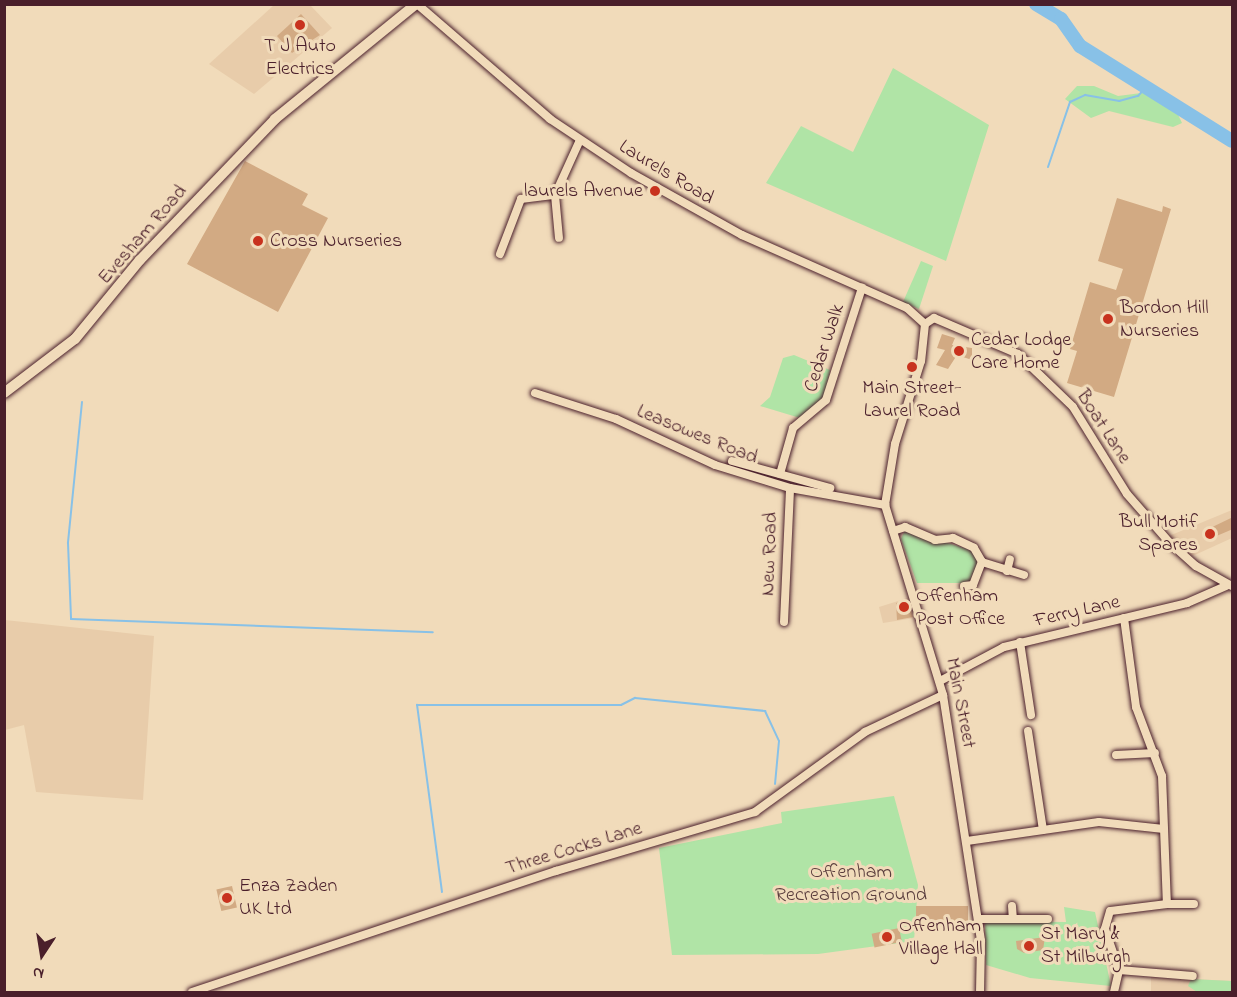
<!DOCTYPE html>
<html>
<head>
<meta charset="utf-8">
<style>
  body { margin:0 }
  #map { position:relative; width:1237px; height:997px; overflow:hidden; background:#f1dbba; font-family:"Indie Flower",sans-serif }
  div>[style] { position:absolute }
  .built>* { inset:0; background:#e8ccaa }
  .green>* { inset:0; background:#b0e4a6 }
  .stream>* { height:2px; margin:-1px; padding:0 1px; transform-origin:1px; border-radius:1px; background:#88c1e7 }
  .river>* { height:14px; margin:-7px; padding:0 7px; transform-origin:7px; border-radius:7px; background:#88c1e7 }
  .building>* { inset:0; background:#d2aa83; transform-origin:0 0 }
  .roads { filter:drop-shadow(0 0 2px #4a1f2b) drop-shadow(0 0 2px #4a1f2b) }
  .minor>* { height:8px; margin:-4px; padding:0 4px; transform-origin:4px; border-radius:4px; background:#f1dbba }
  .secondary>* { height:10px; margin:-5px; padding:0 5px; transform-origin:5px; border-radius:5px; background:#f1dbba }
  .dots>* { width:16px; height:16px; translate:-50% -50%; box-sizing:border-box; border:3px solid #f1dbba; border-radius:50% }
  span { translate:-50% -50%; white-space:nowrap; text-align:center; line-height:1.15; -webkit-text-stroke:6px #f1dbba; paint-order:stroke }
  .poi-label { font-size:20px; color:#4a1f2b }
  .right { translate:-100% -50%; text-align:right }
  .left { translate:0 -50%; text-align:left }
  .street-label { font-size:20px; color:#4a1f2b }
  .park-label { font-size:20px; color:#593d3d }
  .frame { position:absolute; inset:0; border:6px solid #4a1f2b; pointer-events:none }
  .north { position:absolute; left:12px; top:925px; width:60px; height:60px; -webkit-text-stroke:4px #f1dbba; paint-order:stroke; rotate:192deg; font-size:16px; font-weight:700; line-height:24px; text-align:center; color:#4a1f2b }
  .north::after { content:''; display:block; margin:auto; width:21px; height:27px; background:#4a1f2b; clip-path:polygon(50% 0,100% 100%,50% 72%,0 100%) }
</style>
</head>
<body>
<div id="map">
  <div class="built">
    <i style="clip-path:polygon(274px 5px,310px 5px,332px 28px,254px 94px,209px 64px)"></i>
    <i style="clip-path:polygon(1232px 510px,1232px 538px,1186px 559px,1164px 538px)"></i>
    <i style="clip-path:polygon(914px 596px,921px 617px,883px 623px,879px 607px)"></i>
    <i style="clip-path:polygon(5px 620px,154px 636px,143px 800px,36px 792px,24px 725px,5px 730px)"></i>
    <i style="clip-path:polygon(1151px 977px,1232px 981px,1232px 992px,1151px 992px)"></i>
  </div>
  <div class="green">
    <i style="clip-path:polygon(893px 68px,989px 125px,946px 261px,766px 183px,801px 126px,853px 152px)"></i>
    <i style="clip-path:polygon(1077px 86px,1094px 86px,1118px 96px,1149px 92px,1174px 106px,1182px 123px,1173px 127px,1109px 111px,1091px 118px,1065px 99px)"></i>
    <i style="clip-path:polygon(921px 261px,933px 266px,919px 309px,903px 302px)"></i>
    <i style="clip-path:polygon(794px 355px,830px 370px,824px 399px,800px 418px,760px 406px,770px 397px,783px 358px)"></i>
    <i style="clip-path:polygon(905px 530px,974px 551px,978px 562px,969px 583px,917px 583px,901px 539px)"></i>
    <i style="clip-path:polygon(894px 796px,918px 885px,914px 941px,818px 954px,672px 955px,659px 848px,782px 823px,781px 812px)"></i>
    <i style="clip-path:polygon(1064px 907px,1095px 912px,1111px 986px,1030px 978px,986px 965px,985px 921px,1066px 922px)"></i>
    <i style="clip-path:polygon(1191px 979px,1232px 981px,1232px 992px,1197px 992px,1188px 986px)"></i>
  </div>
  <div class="stream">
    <i style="left:1044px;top:10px;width:6px;rotate:-72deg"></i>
    <i style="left:1048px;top:167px;width:69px;rotate:-71.3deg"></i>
    <i style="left:1070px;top:102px;width:17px;rotate:-25deg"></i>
    <i style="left:1085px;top:95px;width:35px;rotate:10deg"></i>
    <i style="left:1119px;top:101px;width:20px;rotate:-15deg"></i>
    <i style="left:1138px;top:96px;width:15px;rotate:-48deg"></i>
    <i style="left:82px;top:402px;width:142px;rotate:95.7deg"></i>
    <i style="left:68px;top:543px;width:76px;rotate:87.7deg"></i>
    <i style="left:71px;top:619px;width:362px;rotate:2.1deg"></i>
    <i style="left:442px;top:892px;width:189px;rotate:-97.6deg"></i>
    <i style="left:417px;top:705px;width:204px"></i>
    <i style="left:621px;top:705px;width:16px;rotate:-27deg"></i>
    <i style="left:635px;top:698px;width:131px;rotate:5.7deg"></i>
    <i style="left:765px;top:711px;width:33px;rotate:65deg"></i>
    <i style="left:779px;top:741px;width:43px;rotate:95.3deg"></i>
  </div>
  <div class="river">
    <i style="left:1036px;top:4px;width:29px;rotate:31deg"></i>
    <i style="left:1061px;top:19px;width:33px;rotate:55deg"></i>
    <i style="left:1080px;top:46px;width:179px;rotate:32deg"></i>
  </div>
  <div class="building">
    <i style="clip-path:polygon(301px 14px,320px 35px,292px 53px,277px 36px)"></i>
    <i style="clip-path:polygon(245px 161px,308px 194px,302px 205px,328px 218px,278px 312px,187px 264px)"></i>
    <i style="clip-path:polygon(1117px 198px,1162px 212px,1163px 206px,1171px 209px,1114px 397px,1067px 383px,1077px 351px,1070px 349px,1090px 282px,1116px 290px,1123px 269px,1098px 261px)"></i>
    <i style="clip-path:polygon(942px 334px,955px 338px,952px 345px,972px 348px,972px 360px,957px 355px,948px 369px,936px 365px,945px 350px,937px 348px)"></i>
    <i style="clip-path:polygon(1231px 518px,1233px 529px,1207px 540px,1204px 531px)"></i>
    <i style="clip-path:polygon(908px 600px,913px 617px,897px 620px,896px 603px)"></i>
    <i style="left:232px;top:886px;width:22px;height:16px;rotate:77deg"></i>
    <i style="left:916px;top:906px;width:52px;height:15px"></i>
    <i style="left:899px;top:928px;width:14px;height:28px;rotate:78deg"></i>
    <i style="clip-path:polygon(1045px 937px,1043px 950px,1024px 953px,1017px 949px,1016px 941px)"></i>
  </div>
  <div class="roads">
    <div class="minor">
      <i style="left:417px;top:4px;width:176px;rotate:40.8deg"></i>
      <i style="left:550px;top:119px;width:97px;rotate:33.7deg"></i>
      <i style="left:631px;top:173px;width:127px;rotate:29.2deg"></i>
      <i style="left:742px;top:235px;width:180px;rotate:23.9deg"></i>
      <i style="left:907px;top:308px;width:24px;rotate:42deg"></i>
      <i style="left:925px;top:324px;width:37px;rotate:96deg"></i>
      <i style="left:921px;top:361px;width:87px;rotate:107.4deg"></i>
      <i style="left:895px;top:444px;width:62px;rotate:99.3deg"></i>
      <i style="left:885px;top:505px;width:199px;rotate:73deg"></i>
      <i style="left:943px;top:695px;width:249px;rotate:81.2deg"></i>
      <i style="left:981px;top:941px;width:51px;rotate:91.1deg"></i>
      <i style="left:555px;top:195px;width:43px;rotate:84.7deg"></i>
      <i style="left:500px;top:254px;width:59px;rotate:-69.1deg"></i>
      <i style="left:521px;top:199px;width:34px;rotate:-7deg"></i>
      <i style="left:555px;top:195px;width:60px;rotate:-65.6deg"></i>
      <i style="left:925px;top:324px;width:11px;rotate:-34deg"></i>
      <i style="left:934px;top:318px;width:91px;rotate:23.2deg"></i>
      <i style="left:1018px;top:354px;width:76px;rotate:43.9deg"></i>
      <i style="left:1073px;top:407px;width:102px;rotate:58.2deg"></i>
      <i style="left:1127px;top:494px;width:64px;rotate:48.8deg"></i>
      <i style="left:1169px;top:542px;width:36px;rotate:42deg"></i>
      <i style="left:1196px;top:566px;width:41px;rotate:29.1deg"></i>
      <i style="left:535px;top:393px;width:85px;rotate:17.8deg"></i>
      <i style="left:616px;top:419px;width:109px;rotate:24.9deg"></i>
      <i style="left:715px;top:465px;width:78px;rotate:17deg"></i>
      <i style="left:790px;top:488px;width:97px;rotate:10.1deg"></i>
      <i style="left:732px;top:461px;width:102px;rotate:15.4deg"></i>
      <i style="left:780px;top:474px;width:48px;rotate:-74.2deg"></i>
      <i style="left:793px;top:428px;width:43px;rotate:-40.3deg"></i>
      <i style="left:826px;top:400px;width:118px;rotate:-72.2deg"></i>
      <i style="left:893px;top:531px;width:13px;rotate:-18deg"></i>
      <i style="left:905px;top:527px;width:33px;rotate:23deg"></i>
      <i style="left:935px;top:540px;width:18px;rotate:-6deg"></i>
      <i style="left:953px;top:538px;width:23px;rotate:25deg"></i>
      <i style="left:974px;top:548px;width:16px;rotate:60deg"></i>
      <i style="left:982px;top:562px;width:44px;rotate:17.2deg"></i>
      <i style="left:1007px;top:571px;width:12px;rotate:-76deg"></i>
      <i style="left:964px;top:586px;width:9px;rotate:-6deg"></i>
      <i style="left:973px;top:585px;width:25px;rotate:-69deg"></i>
      <i style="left:1124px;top:618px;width:90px;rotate:82.3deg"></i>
      <i style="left:1136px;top:707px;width:74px;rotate:69.4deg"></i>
      <i style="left:1162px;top:776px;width:128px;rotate:87.8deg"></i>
      <i style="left:1167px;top:904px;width:57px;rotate:173deg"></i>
      <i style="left:1110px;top:911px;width:19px;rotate:106deg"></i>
      <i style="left:1105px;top:929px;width:43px;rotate:71.1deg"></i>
      <i style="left:1119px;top:970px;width:74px;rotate:4.6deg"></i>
      <i style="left:784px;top:622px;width:134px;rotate:-87.4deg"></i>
      <i style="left:1020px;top:642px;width:74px;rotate:81.4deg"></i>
      <i style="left:940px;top:681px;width:72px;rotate:-28deg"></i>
      <i style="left:1004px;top:647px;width:188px;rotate:-13.5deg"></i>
      <i style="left:1187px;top:603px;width:43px;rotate:-23.6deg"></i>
      <i style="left:1028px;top:731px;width:100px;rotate:81.4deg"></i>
      <i style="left:1116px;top:755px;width:39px;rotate:-3deg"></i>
      <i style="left:967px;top:841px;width:133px;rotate:-8.2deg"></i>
      <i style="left:1099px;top:822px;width:65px;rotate:6.1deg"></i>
      <i style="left:1167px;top:904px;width:27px"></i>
      <i style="left:1012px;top:906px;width:13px;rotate:86deg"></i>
      <i style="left:978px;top:919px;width:70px"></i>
      <i style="left:192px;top:992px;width:384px;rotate:-18.4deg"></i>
      <i style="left:556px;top:871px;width:208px;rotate:-16.5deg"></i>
      <i style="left:755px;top:812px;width:136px;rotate:-36deg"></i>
      <i style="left:865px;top:732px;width:86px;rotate:-25.4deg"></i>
      <i style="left:1114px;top:992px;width:23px;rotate:-77deg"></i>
    </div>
    <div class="secondary">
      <i style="left:4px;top:393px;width:89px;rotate:-37.3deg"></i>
      <i style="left:75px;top:339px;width:102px;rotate:-50.6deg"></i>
      <i style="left:140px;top:260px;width:195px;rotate:-46.2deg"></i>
      <i style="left:275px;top:119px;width:182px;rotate:-39.2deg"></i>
    </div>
  </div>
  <div class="dots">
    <i style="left:300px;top:25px;background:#c8321e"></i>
    <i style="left:655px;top:191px;background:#c8321e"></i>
    <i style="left:258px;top:241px;background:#c8321e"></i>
    <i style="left:1108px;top:319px;background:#c8321e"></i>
    <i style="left:959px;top:351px;background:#c8321e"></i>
    <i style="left:912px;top:367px;background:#c8321e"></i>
    <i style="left:1210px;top:534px;background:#c8321e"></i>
    <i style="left:904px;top:607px;background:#c8321e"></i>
    <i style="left:227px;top:898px;background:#c8321e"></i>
    <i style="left:887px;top:937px;background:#c8321e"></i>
    <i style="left:1029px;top:946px;background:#c8321e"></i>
  </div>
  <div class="poi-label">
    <span style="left:300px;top:58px">T J Auto<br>Electrics</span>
    <span class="right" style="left:643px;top:191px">laurels Avenue</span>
    <span class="left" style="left:270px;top:241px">Cross Nurseries</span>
    <span class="left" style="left:1120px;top:320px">Bordon Hill<br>Nurseries</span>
    <span class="left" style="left:971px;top:352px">Cedar Lodge<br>Care Home</span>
    <span style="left:912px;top:400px">Main Street-<br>Laurel Road</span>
    <span class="right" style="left:1198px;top:534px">Bull Motif<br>Spares</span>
    <span class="left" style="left:916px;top:608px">Offenham<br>Post Office</span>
    <span class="left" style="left:239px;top:898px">Enza Zaden<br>UK Ltd</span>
    <span class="left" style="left:899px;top:938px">Offenham<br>Village Hall</span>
    <span class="left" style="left:1041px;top:946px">St Mary &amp;<br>St Milburgh</span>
  </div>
  <div class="street-label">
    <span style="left:666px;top:173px;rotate:31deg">Laurels Road</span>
    <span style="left:143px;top:235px;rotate:-49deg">Evesham Road</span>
    <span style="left:825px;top:348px;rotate:-72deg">Cedar Walk</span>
    <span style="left:1103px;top:427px;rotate:57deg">Boat Lane</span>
    <span style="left:697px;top:435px;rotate:22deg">Leasowes Road</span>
    <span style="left:770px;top:554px;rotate:-88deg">New Road</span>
    <span style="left:1077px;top:612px;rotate:-13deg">Ferry Lane</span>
    <span style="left:960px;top:703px;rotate:79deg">Main Street</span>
    <span style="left:574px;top:849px;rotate:-17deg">Three Cocks Lane</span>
  </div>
  <div class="park-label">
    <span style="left:851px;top:884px">Offenham<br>Recreation Ground</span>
  </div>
  <div class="frame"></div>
  <div class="north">N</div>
</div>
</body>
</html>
